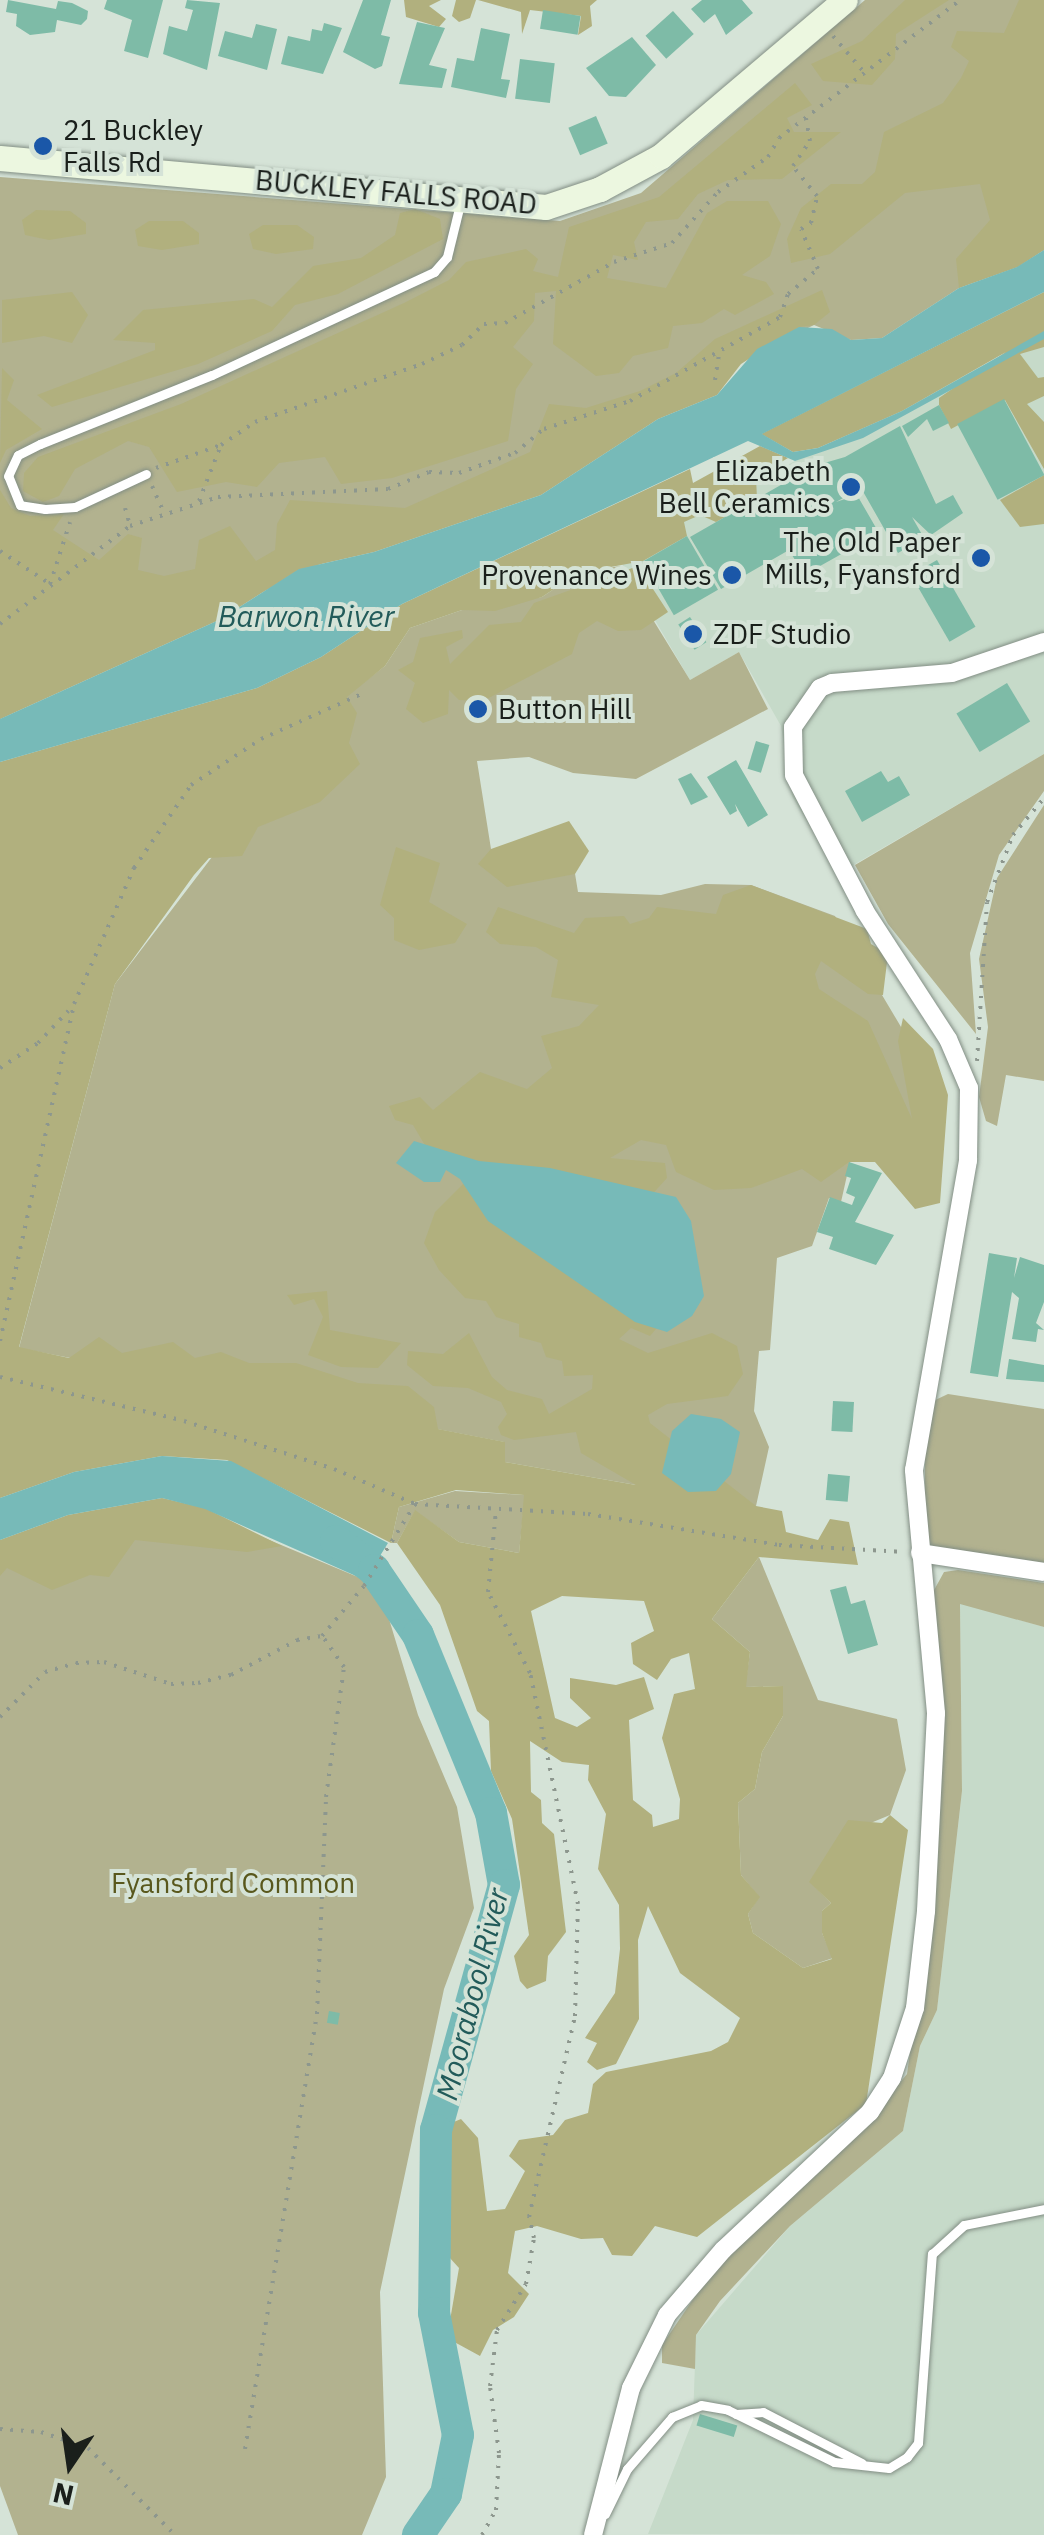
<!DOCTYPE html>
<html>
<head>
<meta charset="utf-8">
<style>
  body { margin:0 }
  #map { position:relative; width:1044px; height:2535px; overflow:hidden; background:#d5e3d7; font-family:"IBM Plex Sans",sans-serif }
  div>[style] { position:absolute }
  .built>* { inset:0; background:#c6dac9 }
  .green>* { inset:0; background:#b2b28f }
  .forest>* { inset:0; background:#b1b07e }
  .water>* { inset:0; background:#77bab8 }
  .river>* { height:32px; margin:-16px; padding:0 16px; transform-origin:16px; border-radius:16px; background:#77bab8 }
  .building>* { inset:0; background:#7ebba7; transform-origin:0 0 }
  .path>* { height:4px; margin-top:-2px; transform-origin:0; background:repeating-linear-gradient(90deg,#8d978e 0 2.5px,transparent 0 10.5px) }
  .roads { filter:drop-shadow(0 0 2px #828e84) drop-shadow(0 0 2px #828e84) }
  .lane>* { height:9px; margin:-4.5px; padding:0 4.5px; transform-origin:4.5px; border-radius:4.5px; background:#fff }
  .street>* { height:18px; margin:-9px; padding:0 9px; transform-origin:9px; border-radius:9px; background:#fff }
  .secondary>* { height:25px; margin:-12.5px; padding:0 12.5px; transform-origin:12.5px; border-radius:12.5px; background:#ecf7e0 }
  .dots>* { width:28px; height:28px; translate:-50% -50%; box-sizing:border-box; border:5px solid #d5e3d7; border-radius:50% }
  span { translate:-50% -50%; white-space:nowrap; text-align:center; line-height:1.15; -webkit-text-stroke:8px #d5e3d7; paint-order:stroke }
  .poi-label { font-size:28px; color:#1a1f1b }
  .left { translate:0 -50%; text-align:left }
  .right { translate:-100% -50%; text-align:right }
  .street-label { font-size:28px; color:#1a1f1b }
  .park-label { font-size:28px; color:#59581d }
  .water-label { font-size:30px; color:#225b5a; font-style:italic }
  .north { position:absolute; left:20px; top:2415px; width:100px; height:100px; -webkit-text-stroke:8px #d5e3d7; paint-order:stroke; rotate:193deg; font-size:28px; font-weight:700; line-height:40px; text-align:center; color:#1a1f1b }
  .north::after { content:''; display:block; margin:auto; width:35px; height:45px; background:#1a1f1b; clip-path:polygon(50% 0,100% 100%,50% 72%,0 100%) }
</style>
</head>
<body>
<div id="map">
  <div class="built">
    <i style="clip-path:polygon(1044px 335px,1044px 754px,838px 874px,792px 796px,781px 726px,739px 652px,690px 680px,615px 552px)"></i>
    <i style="clip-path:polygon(960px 1603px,1044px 1627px,1044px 2535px,648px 2534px,693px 2420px,696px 2335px,790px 2226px,903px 2131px,920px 2046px,937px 2010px,962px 1791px)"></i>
  </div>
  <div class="green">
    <i style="clip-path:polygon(865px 0,1044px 0,1044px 250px,959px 288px,882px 338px,851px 340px,814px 325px,0 719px,0 177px,560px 221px,641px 193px)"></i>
    <i style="clip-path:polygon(620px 566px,690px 680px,739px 652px,768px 709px,636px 779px,573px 773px,529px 757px,477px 761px,491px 849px,571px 849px,578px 892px,661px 895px,705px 884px,751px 885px,835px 916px,932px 1079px,921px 1181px,873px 1161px,850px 1162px,841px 1202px,829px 1198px,812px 1246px,777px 1258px,770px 1350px,759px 1351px,754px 1411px,769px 1447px,756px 1506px,505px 1462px,504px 1442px,19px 1348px,115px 984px,238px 823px,238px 779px,385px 666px,410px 628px,462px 610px,542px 597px,578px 573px)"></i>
    <i style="clip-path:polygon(1044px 754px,1044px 791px,999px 855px,970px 953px,976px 1034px,888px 924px,855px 865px)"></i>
    <i style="clip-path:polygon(1044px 805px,1044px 1081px,1006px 1075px,997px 1126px,986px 1121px,979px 1097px,988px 1027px,979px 959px,997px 878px)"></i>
    <i style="clip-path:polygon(948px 1394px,1044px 1409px,1044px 1575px,925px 1557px,925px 1444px,931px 1402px)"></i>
    <i style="clip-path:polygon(455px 1491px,525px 1495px,519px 1553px,459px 1542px,415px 1511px,397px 1543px,391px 1543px,399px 1507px)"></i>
    <i style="clip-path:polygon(262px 1537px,365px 1580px,386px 1609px,418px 1715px,457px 1807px,474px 1908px,444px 1989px,380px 2292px,386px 2477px,362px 2535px,18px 2535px,0 2486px,0 1540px)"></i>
    <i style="clip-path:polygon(759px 1557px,818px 1700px,897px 1719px,906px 1770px,890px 1815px,839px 1836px,810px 1882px,831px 1903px,822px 1911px,822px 1933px,833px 1958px,803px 1968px,753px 1933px,748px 1914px,759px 1897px,741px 1875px,738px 1803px,755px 1789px,762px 1752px,783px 1716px,782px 1686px,745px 1687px,750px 1652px,712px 1619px)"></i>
    <i style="clip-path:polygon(958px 1570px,1044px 1583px,1044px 1627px,960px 1604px,962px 1791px,937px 2010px,920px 2046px,903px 2131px,790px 2226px,720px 2301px,696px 2335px,695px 2369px,662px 2363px,662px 2345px,713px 2270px,856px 2136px,907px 2074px,919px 1988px,933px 1592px,944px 1572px)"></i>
  </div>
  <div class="forest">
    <i style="clip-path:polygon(404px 0,441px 0,429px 6px,446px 19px,439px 27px,406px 17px)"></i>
    <i style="clip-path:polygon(456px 0,476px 0,470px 18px,459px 22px,452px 16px)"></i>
    <i style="clip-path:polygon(478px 0,597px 0,590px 6px,592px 26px,578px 35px,581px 16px,530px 10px,522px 34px,521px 12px)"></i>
    <i style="clip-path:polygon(905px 0,949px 0,896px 34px,895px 59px,872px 85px,823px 81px,811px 64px,862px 41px)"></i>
    <i style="clip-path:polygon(1019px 0,1044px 0,1044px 250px,1018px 267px,959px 288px,956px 259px,990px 220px,980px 184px,905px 193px,830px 254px,791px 263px,787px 239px,801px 208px,831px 184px,862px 184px,875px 172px,884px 132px,943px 103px,961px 78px,969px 61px,951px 47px,957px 31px,1004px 33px)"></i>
    <i style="clip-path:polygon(795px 83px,812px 105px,787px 118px,794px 132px,841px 132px,782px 179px,728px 180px,698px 194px,678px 219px,646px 222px,634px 242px,638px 260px,613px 255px,607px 278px,666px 288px,707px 213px,727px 201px,768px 201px,781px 224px,770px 256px,742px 275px,766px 282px,774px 294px,735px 315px,724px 309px,702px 323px,673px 326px,668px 348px,633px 356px,619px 373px,596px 376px,553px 344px,556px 291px,535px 293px,534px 321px,513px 347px,533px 364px,516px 389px,508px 441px,392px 478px,341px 484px,325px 457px,279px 463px,257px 487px,226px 482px,177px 492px,149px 447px,128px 441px,75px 469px,59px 496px,43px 502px,23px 491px,24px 473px,38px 457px,181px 404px,404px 303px,449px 280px,466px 262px,526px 249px,538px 259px,533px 271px,558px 277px,569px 227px,659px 197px)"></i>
    <i style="clip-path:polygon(415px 209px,440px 219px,443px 239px,338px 294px,295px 305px,272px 331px,198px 364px,52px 407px,37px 395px,155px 350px,155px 343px,113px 340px,143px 310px,254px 299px,272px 307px,313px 266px,361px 258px,395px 235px,400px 213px)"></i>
    <i style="clip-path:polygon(36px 210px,70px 211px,86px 223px,86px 234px,49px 240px,25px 235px,22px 220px)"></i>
    <i style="clip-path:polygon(149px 221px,183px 221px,199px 233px,199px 244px,162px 250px,138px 246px,135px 230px)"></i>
    <i style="clip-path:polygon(263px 225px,297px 225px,314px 237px,313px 249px,276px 254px,253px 249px,249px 234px)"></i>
    <i style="clip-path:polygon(822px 290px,830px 312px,814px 325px,799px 327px,741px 364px,717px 395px,658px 419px,541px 495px,374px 552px,299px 569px,219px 620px,0 719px,0 490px,11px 508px,30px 516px,64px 514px,53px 530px,99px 560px,128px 534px,142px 538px,138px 570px,164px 576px,195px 569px,199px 540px,230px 526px,256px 561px,275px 550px,277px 524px,290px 500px,405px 508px,530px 452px,549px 404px,586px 408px,640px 391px,676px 373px,715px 339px)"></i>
    <i style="clip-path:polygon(72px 292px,88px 315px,72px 343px,44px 336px,2px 343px,2px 300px)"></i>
    <i style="clip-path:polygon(1044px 292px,1044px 347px,1020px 354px,1038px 378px,1044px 377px,1044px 396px,1027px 404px,1044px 422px,1044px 469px,1005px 400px,951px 429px,939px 405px,939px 398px,1006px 352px,902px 411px,818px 448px,793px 452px,761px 434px)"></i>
    <i style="clip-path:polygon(2px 368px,14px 380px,7px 400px,42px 429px,6px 450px,0 463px)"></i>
    <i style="clip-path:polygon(evenodd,760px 446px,788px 458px,756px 477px,757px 499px,716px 522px,700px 515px,684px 522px,687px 536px,643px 561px,578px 573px,542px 597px,495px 611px,462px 610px,410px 628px,385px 666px,347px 697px,357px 713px,349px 743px,360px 764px,320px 802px,258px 827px,242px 856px,209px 858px,194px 875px,115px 984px,19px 1347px,69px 1358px,99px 1337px,122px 1353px,173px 1342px,195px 1358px,221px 1352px,249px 1363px,296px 1363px,358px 1383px,408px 1386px,434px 1407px,438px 1429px,505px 1442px,505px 1462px,636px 1485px,581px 1453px,576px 1432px,514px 1440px,501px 1435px,498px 1427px,507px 1414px,501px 1402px,468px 1388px,433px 1386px,407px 1365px,408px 1351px,443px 1354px,469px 1333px,492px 1377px,507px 1390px,542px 1399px,549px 1414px,592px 1389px,593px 1375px,564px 1376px,562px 1361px,546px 1357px,541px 1343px,519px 1337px,519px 1324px,496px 1317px,486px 1301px,465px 1298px,439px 1270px,424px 1243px,435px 1212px,473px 1174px,429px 1152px,413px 1125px,395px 1120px,389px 1106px,420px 1097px,433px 1110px,480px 1072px,527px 1089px,552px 1068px,541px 1036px,579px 1026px,599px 1005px,551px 997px,558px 960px,536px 947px,500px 944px,486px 932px,498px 907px,574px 933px,585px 918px,624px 916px,630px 924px,649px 918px,657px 907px,716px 914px,723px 895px,751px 885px,867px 929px,871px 944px,888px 954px,883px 995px,868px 994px,821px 961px,815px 974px,819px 989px,868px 1021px,912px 1119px,898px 1041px,903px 1018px,933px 1049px,948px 1095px,940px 1203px,915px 1209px,875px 1162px,849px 1162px,821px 1182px,802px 1169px,751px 1188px,714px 1190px,676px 1172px,666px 1145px,641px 1140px,610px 1158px,665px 1163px,667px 1178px,647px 1200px,666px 1317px,650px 1336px,631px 1328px,619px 1339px,648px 1353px,712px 1333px,737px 1346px,743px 1374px,728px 1396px,667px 1404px,648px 1415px,650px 1423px,756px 1506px,782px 1511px,786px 1532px,818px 1540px,830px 1519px,849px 1522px,858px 1565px,759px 1557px,712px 1619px,750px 1652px,746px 1687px,783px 1686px,783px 1716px,762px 1752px,755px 1789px,738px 1803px,741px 1875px,760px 1897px,748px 1914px,753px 1933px,803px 1968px,832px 1959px,822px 1933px,822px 1911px,831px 1903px,809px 1882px,848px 1820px,882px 1823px,890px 1815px,908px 1830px,866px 2104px,697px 2237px,655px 2226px,632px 2256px,612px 2255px,603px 2238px,581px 2239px,537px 2226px,515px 2231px,508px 2273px,529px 2294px,514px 2317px,493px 2330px,480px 2356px,447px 2338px,459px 2268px,439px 2246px,444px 2126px,461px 2119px,478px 2138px,487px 2211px,505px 2209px,525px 2171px,509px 2156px,519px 2140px,553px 2135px,565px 2120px,588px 2113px,593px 2084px,606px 2072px,711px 2051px,728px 2042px,740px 2018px,680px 1973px,648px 1906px,638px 1940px,639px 2019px,616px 2064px,597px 2070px,587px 2062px,597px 2043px,585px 2038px,615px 1993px,620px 1949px,619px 1905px,598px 1869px,606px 1814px,588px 1780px,589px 1765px,562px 1762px,530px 1741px,531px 1792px,541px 1800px,542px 1823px,554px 1834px,566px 1932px,548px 1956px,546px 1981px,527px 1989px,520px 1981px,514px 1956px,529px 1935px,512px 1819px,491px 1771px,489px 1721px,477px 1711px,440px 1605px,397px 1543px,415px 1510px,459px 1542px,519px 1553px,524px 1495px,456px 1490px,399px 1507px,391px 1543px,227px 1460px,162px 1456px,74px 1472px,0 1498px,0 762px,257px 688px,321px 657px,402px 604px,690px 469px,693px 483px,760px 446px,562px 1596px,644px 1601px,654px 1631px,631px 1643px,633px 1664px,657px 1680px,671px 1659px,689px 1653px,695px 1689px,674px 1694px,662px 1738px,680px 1799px,679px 1819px,653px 1827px,652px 1815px,633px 1800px,629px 1720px,654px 1709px,644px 1677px,616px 1685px,570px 1678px,570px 1698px,591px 1718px,577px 1727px,555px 1718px,531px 1611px,562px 1596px)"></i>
    <i style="clip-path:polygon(1044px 475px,1044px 524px,1020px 527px,1000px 500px)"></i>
    <i style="clip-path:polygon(638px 566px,668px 612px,641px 630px,618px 631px,597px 621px,579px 633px,572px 654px,483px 701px,459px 700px,449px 690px,448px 714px,423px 723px,406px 709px,415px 683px,398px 670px,413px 662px,420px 638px,462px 630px,463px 638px,446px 647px,450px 664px,489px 625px,521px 622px,534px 603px)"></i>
    <i style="clip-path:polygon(569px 821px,589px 851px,575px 874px,507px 887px,478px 864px,491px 849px)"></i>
    <i style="clip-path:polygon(396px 847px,440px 863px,429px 902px,467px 924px,455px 943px,419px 950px,394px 940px,394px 918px,380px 905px)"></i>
    <i style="clip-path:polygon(327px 1291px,330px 1330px,401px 1343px,378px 1368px,341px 1367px,308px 1355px,323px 1317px,314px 1299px,294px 1305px,287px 1295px)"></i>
    <i style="clip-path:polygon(162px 1498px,205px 1508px,282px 1546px,247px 1552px,135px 1540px,109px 1577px,90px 1575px,52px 1590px,7px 1568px,0 1576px,0 1540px,68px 1515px)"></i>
  </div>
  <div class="water">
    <i style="clip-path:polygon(1044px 250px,1044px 292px,762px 434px,793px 452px,818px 448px,902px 411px,1044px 331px,1044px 339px,863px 438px,795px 461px,748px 441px,402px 604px,321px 657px,257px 688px,0 762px,0 719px,219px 620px,299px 569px,374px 552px,541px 495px,658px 419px,717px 395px,757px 349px,799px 327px,832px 329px,851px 340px,882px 338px,959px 288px,1017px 267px)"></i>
    <i style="clip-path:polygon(414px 1141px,479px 1161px,550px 1168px,676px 1197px,691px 1221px,704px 1296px,692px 1316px,667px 1332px,635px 1322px,488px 1221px,460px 1179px,446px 1170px,440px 1182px,424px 1182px,396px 1163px)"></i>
    <i style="clip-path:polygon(691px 1414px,721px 1419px,740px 1432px,731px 1474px,716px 1491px,688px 1492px,662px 1473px,672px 1431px)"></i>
    <i style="clip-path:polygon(162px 1456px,231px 1461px,388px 1543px,365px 1580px,205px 1509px,162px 1498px,68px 1515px,0 1540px,0 1498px,74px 1472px)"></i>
  </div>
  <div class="river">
    <i style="left:336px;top:1541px;width:48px;rotate:37.3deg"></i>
    <i style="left:374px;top:1570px;width:78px;rotate:55.9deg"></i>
    <i style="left:418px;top:1635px;width:192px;rotate:67.7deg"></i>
    <i style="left:491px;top:1813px;width:73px;rotate:79.8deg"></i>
    <i style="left:504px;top:1885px;width:254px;rotate:105.5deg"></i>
    <i style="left:436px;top:2130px;width:183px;rotate:90.6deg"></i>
    <i style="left:434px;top:2313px;width:124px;rotate:78.9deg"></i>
    <i style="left:458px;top:2435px;width:60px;rotate:101.5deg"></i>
    <i style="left:446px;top:2494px;width:50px;rotate:124.3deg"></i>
  </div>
  <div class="building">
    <i style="clip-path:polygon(8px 0,56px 9px,58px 1px,72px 3px,88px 11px,87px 19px,81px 25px,57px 20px,55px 32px,30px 35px,16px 26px,17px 14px,6px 12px)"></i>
    <i style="clip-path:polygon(107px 0,163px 0,148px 58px,124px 51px,132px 20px,104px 9px)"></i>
    <i style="clip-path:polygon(187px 0,220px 3px,207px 70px,163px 54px,169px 26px,187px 31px,193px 10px,185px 8px)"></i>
    <i style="clip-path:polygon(363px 0,391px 0,381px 35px,390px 37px,382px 66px,375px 69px,343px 52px)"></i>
    <i style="clip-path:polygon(702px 0,742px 0,753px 13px,726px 35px,715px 14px,704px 23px,691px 9px)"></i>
    <i style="left:543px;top:10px;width:38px;height:19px;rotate:9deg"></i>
    <i style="left:673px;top:11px;width:31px;height:37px;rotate:48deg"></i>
    <i style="clip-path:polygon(417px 22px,445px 28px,429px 65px,447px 69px,442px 88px,399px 84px)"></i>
    <i style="clip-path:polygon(324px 23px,342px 28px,323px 74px,281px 64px,288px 36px,310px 41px,312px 29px,322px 31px)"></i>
    <i style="clip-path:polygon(256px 24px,277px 29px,267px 70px,218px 56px,225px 31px,252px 38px)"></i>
    <i style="clip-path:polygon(481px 28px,510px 34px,501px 79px,510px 80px,506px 98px,451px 87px,457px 58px,474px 61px)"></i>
    <i style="clip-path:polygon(632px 37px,656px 65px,626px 97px,609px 96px,586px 68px)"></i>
    <i style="left:520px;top:59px;width:35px;height:40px;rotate:7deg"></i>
    <i style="left:596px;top:116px;width:30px;height:30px;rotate:67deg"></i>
    <i style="left:1004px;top:399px;width:86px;height:53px;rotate:62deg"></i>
    <i style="clip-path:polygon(939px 405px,949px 423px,933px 431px,927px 419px,908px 437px,902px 426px)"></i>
    <i style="clip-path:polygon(900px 426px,936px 504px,953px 495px,963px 513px,931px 535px,912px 517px,924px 538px,898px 553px,861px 488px,836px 502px,857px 495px,879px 533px,804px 575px,789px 550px,721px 589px,690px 537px,814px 466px,845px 457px)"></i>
    <i style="left:687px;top:536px;width:62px;height:51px;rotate:60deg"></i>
    <i style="left:937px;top:560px;width:77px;height:30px;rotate:60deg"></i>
    <i style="left:690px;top:617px;width:30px;height:14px;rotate:57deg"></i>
    <i style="left:1007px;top:683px;width:45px;height:59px;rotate:59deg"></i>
    <i style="left:756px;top:741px;width:14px;height:29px;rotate:17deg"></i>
    <i style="clip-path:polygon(736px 760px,768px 815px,748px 827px,735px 804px,737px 811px,730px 815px,707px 777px)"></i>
    <i style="clip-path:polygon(881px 771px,888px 782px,899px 776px,910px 795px,862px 822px,845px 791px)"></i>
    <i style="clip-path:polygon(691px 773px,708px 797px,691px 805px,678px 779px)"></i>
    <i style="clip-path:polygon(849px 1162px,882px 1173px,855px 1222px,894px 1235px,876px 1265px,829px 1249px,833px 1237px,817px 1232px,830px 1197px,852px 1205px,855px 1197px,846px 1193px,851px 1178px,845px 1176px)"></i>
    <i style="clip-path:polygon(989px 1253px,1017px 1258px,1014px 1278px,1020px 1257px,1044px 1265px,1044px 1302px,1036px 1323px,1044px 1330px,1038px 1329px,1036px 1342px,1012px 1339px,1019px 1298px,1012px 1292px,998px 1377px,970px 1373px)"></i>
    <i style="clip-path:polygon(1009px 1359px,1044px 1365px,1044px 1382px,1006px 1379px)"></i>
    <i style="left:833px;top:1401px;width:21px;height:30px;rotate:3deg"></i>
    <i style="left:828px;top:1474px;width:22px;height:26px;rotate:5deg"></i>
    <i style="clip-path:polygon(846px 1586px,851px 1604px,865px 1600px,878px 1645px,848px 1654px,830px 1590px)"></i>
    <i style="left:329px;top:2011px;width:11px;height:12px;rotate:10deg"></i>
    <i style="left:700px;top:2414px;width:39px;height:12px;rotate:17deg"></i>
  </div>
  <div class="path">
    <i style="left:833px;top:36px;width:46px;rotate:49.4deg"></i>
    <i style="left:715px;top:380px;width:25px;rotate:-81deg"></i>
    <i style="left:156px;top:468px;width:69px;rotate:-19.5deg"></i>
    <i style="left:152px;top:486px;width:30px;rotate:66deg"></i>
    <i style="left:199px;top:501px;width:60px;rotate:-68.6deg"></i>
    <i style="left:221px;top:445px;width:41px;rotate:-34.1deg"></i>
    <i style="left:255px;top:422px;width:177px;rotate:-19.2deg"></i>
    <i style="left:422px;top:364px;width:44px;rotate:-25.4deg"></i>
    <i style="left:462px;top:345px;width:30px;rotate:-44deg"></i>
    <i style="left:484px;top:324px;width:21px;rotate:-3deg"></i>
    <i style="left:505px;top:323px;width:125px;rotate:-29.2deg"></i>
    <i style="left:614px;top:262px;width:61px;rotate:-18.1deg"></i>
    <i style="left:672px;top:243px;width:69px;rotate:-48deg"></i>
    <i style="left:718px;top:192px;width:61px;rotate:-35deg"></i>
    <i style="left:768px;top:157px;width:22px;rotate:-60deg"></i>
    <i style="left:779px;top:138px;width:228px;rotate:-37.3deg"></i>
    <i style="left:125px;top:508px;width:19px;rotate:74deg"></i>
    <i style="left:0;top:551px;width:60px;rotate:33.4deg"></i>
    <i style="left:50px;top:584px;width:65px;rotate:-72.1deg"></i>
    <i style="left:0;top:624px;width:163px;rotate:-37deg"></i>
    <i style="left:130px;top:526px;width:93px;rotate:-18.2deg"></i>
    <i style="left:218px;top:497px;width:170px;rotate:-2.7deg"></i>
    <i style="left:388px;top:489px;width:44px;rotate:-22.5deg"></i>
    <i style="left:429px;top:472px;width:30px;rotate:2deg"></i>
    <i style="left:459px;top:473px;width:59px;rotate:-19.7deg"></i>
    <i style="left:515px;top:453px;width:38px;rotate:-40deg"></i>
    <i style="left:544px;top:429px;width:90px;rotate:-18deg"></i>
    <i style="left:630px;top:401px;width:172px;rotate:-29.2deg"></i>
    <i style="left:780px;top:317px;width:24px;rotate:-71deg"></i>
    <i style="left:788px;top:294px;width:39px;rotate:-40deg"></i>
    <i style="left:818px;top:269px;width:43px;rotate:-113deg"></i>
    <i style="left:801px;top:229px;width:12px;rotate:-31deg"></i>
    <i style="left:811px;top:223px;width:28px;rotate:-77deg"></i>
    <i style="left:817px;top:196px;width:38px;rotate:-129deg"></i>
    <i style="left:793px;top:166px;width:30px;rotate:-56deg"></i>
    <i style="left:810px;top:141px;width:23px;rotate:-100deg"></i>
    <i style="left:977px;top:1061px;width:159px;rotate:-86.4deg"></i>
    <i style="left:987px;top:902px;width:72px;rotate:-68.8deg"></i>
    <i style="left:1013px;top:835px;width:48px;rotate:-50deg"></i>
    <i style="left:0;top:1068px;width:45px;rotate:-33.3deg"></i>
    <i style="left:38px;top:1043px;width:48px;rotate:-46.7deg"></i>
    <i style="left:0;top:1341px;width:345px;rotate:-77.6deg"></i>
    <i style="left:74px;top:1004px;width:149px;rotate:-66.2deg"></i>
    <i style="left:134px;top:868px;width:101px;rotate:-55.5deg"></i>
    <i style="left:191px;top:785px;width:84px;rotate:-33.3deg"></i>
    <i style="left:261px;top:739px;width:115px;rotate:-24.1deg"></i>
    <i style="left:0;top:1377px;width:189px;rotate:13.4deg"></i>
    <i style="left:184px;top:1421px;width:157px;rotate:17.7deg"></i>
    <i style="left:334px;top:1469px;width:88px;rotate:23.4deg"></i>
    <i style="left:415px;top:1504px;width:173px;rotate:3.3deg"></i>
    <i style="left:588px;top:1514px;width:193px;rotate:9.2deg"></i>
    <i style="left:779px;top:1545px;width:126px;rotate:3.2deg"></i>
    <i style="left:0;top:1717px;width:64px;rotate:-45deg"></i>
    <i style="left:45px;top:1672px;width:32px;rotate:-16deg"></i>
    <i style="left:76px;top:1663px;width:28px;rotate:-2deg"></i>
    <i style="left:104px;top:1662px;width:71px;rotate:18.2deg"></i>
    <i style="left:171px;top:1684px;width:27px;rotate:-2deg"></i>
    <i style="left:198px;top:1683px;width:34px;rotate:-14deg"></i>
    <i style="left:231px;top:1675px;width:75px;rotate:-27.9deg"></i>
    <i style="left:297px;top:1640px;width:25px;rotate:-9deg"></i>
    <i style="left:322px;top:1636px;width:65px;rotate:-50deg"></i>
    <i style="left:364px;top:1586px;width:97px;rotate:-58.1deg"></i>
    <i style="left:0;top:2429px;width:41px;rotate:4.2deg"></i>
    <i style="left:41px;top:2432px;width:50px;rotate:18.8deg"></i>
    <i style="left:88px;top:2448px;width:123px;rotate:45deg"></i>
    <i style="left:245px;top:2449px;width:441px;rotate:-80.6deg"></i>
    <i style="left:317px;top:2014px;width:217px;rotate:-87.6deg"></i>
    <i style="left:326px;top:1797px;width:131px;rotate:-82.1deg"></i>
    <i style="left:344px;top:1667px;width:38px;rotate:-125deg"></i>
    <i style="left:482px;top:2535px;width:29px;rotate:-61deg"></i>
    <i style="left:496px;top:2510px;width:57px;rotate:-87deg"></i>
    <i style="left:499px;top:2453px;width:68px;rotate:-97.7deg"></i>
    <i style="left:490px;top:2386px;width:56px;rotate:-82.9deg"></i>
    <i style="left:497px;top:2330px;width:54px;rotate:-57.8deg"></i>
    <i style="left:526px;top:2284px;width:47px;rotate:-80.1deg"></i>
    <i style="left:534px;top:2238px;width:22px;rotate:-103deg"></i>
    <i style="left:529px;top:2217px;width:206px;rotate:-77.1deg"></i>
    <i style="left:575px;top:2016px;width:112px;rotate:-88.5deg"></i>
    <i style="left:578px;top:1904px;width:236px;rotate:-101.7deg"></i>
    <i style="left:530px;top:1673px;width:91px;rotate:-117.4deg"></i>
    <i style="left:488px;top:1592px;width:81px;rotate:-84.4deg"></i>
  </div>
  <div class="roads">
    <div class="lane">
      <i style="left:146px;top:474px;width:78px;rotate:155.1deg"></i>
      <i style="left:75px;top:507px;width:30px;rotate:176deg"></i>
      <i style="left:45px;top:509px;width:25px;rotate:-171deg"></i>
      <i style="left:20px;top:505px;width:31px;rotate:-112deg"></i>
      <i style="left:8px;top:476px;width:23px;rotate:-65deg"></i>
      <i style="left:18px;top:455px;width:25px;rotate:-27deg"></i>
      <i style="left:40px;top:444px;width:185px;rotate:-21.9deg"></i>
      <i style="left:212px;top:375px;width:245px;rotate:-24.9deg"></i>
      <i style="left:434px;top:272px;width:20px;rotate:-49deg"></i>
      <i style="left:447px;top:257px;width:55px;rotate:-76.2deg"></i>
      <i style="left:736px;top:2414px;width:27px;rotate:-4deg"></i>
      <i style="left:763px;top:2412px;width:111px;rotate:27.3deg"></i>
      <i style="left:605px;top:2514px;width:50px;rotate:-63.9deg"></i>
      <i style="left:627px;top:2469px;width:69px;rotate:-49.1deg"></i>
      <i style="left:672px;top:2417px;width:31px;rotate:-22deg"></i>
      <i style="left:701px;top:2405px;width:27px;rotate:10deg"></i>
      <i style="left:728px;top:2410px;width:118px;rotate:26.1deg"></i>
      <i style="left:834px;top:2462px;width:55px;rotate:6.2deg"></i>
      <i style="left:889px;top:2468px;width:21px;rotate:-31deg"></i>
      <i style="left:907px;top:2457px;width:18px;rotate:-52deg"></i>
      <i style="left:918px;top:2443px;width:190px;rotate:-85.8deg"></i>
      <i style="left:932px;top:2254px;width:43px;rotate:-42.2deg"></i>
      <i style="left:964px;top:2225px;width:82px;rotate:-11.3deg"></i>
    </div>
    <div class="street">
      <i style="left:920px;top:1553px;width:125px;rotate:8.7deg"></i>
      <i style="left:593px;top:2535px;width:152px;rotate:-75.5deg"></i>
      <i style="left:631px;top:2388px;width:81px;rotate:-63.7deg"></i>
      <i style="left:667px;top:2315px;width:86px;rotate:-49.3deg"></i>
      <i style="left:723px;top:2250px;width:202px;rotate:-43.2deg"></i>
      <i style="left:870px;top:2112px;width:40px;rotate:-57.1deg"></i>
      <i style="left:892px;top:2078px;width:74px;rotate:-71.8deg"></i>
      <i style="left:915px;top:2008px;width:98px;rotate:-83.5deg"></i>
      <i style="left:926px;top:1911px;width:198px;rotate:-87.1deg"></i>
      <i style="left:936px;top:1713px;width:244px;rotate:-95.2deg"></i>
      <i style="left:914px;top:1470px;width:315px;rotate:-80.1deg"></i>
      <i style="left:968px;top:1160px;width:72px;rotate:-89.2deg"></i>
      <i style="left:969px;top:1088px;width:53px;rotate:-113.2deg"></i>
      <i style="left:948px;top:1039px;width:153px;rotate:-123deg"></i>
      <i style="left:865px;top:911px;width:153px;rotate:-117.6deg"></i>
      <i style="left:794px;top:775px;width:48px;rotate:-91.2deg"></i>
      <i style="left:793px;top:727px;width:47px;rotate:-55.3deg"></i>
      <i style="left:820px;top:688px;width:13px;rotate:-23deg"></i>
      <i style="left:832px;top:683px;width:120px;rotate:-4.8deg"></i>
      <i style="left:952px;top:673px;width:97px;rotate:-18.6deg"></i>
    </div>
    <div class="secondary">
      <i style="left:0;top:158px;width:548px;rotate:5.13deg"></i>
      <i style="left:546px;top:207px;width:57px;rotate:-18.4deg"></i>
      <i style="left:600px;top:189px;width:69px;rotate:-28.4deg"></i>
      <i style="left:661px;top:156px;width:241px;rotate:-40.3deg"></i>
    </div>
  </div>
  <div class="dots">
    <i style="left:43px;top:146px;background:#1a57a8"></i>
    <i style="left:851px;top:487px;background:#1a57a8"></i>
    <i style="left:981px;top:558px;background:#1a57a8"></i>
    <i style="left:732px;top:575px;background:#1a57a8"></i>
    <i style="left:693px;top:634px;background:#1a57a8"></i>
    <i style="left:478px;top:709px;background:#1a57a8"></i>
  </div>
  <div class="poi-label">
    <span class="left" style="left:63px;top:146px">21 Buckley<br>Falls Rd</span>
    <span class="right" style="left:831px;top:487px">Elizabeth<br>Bell Ceramics</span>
    <span class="right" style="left:961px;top:558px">The Old Paper<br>Mills, Fyansford</span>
    <span class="right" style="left:712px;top:575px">Provenance Wines</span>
    <span class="left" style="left:713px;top:634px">ZDF Studio</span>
    <span class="left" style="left:498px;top:709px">Button Hill</span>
  </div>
  <div class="street-label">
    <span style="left:396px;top:192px;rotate:5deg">BUCKLEY FALLS ROAD</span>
  </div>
  <div class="park-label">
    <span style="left:233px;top:1883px">Fyansford Common</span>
  </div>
  <div class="water-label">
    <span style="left:306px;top:616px">Barwon River</span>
    <span style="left:472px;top:1994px;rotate:-76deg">Moorabool River</span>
  </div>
  <div class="north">N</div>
</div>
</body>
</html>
